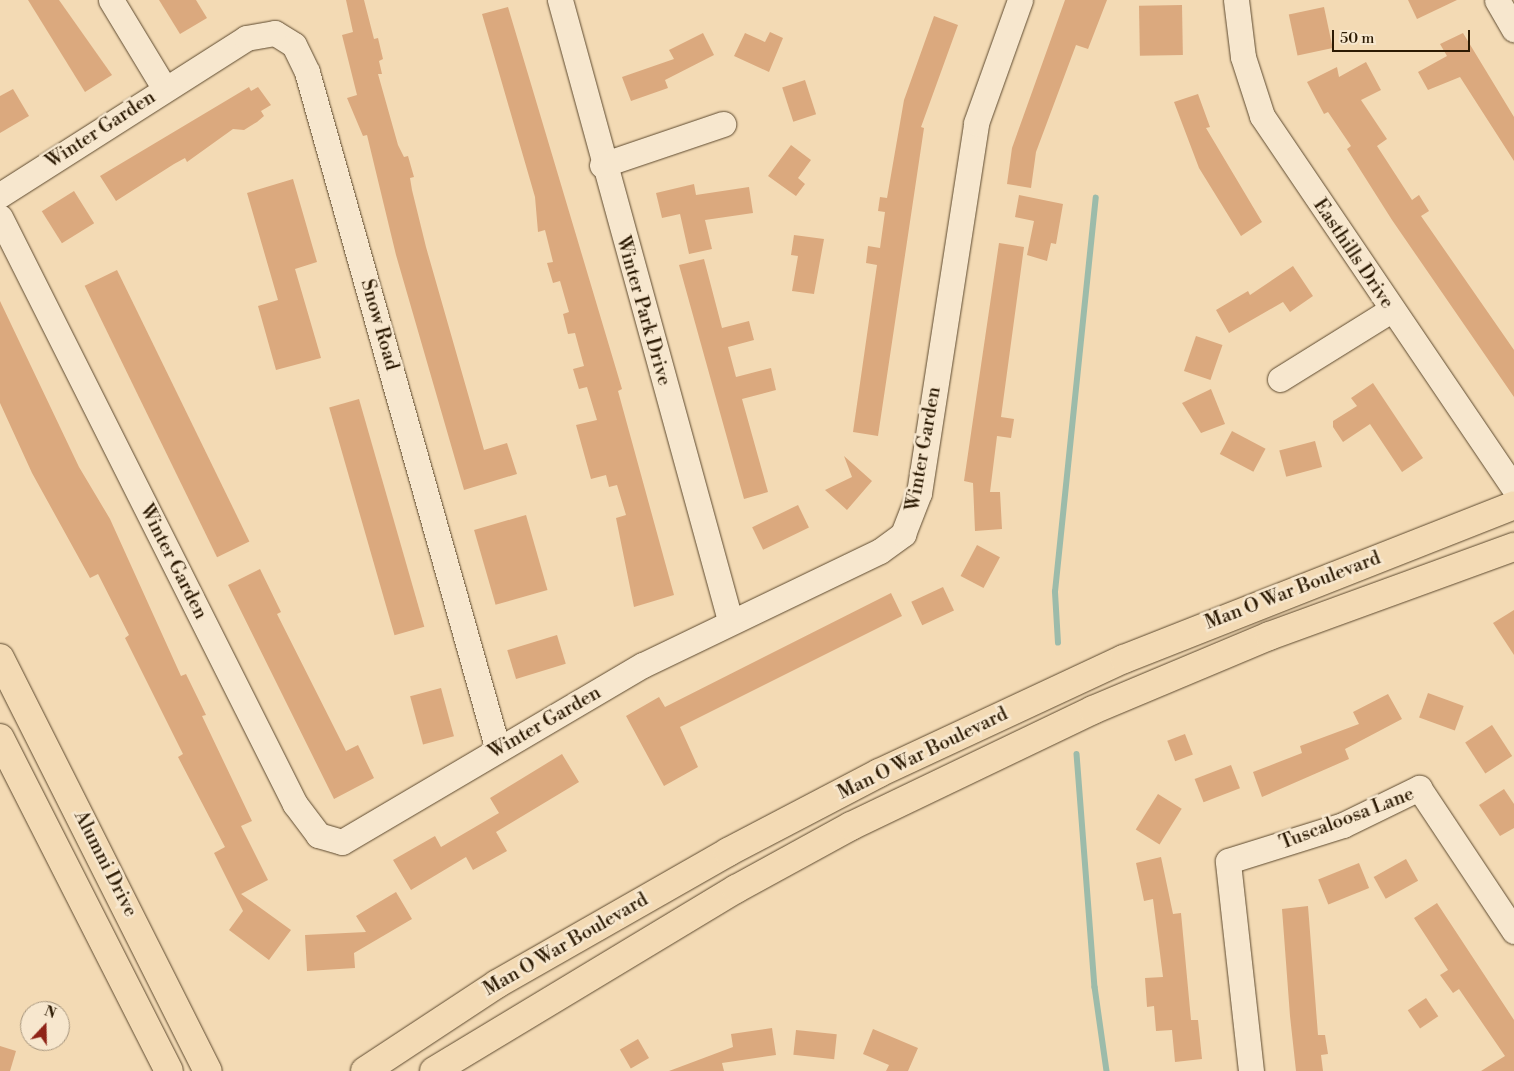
<!DOCTYPE html>
<html>
<head>
<meta charset="utf-8">
<style>
  body { margin:0 }
  #map { position:relative; width:1514px; height:1071px; overflow:hidden; background:#f3dab4; font-family:"Libre Bodoni",serif }
  div>[style] { position:absolute }
  .stream>* { height:5.5px; margin:-2.75px; padding:0 2.75px; transform-origin:2.75px; border-radius:2.75px; background:#9cbbaa }
  .building>* { inset:0; background:#dba97e; transform-origin:0 0 }
  .roads { filter:drop-shadow(0 0 1px #5e4a2f) drop-shadow(0 0 1px #5e4a2f) }
  .minor>* { height:25px; margin:-12.5px; padding:0 12.5px; transform-origin:12.5px; border-radius:12.5px; background:#f7e7ce }
  .major>* { height:28px; margin:-14px; padding:0 14px; transform-origin:14px; border-radius:14px; background:#f3dab4 }
  span { translate:-50% -50%; white-space:nowrap; text-align:center; line-height:1.15; -webkit-text-stroke:5px #f7e7ce; paint-order:stroke }
  .street-label { font-size:19px; color:#2c1a03 }
  .north { position:absolute; left:20px; top:1001px; width:50px; height:50px; box-sizing:border-box; background:#f7e7ce; border:1px solid #a6957d; border-radius:50%; rotate:21deg; font-size:14px; font-weight:700; line-height:20px; text-align:center; color:#2c1a03 }
  .north::after { content:''; display:block; margin:auto; width:18px; height:22px; background:#8f2418; clip-path:polygon(50% 0,100% 100%,50% 72%,0 100%) }
  .scale { position:absolute; left:1332px; top:30px; width:138px; height:22px; box-sizing:border-box; border:2px solid #2c1a03; border-top:0; padding-left:6px; font-size:15px; line-height:18px; white-space:nowrap; color:#2c1a03; -webkit-text-stroke:4px #f7e7ce; paint-order:stroke }
</style>
</head>
<body>
<div id="map">
  <div class="stream">
    <i style="left:1058px;top:643px;width:51px;rotate:-93.4deg"></i>
    <i style="left:1055px;top:592px;width:396px;rotate:-84.1deg"></i>
    <i style="left:1077px;top:754px;width:234px;rotate:85.6deg"></i>
    <i style="left:1095px;top:987px;width:85px;rotate:81.9deg"></i>
  </div>
  <div class="building">
    <i style="clip-path:polygon(28px 0,59px 0,112px 75px,85px 92px)"></i>
    <i style="clip-path:polygon(159px 0,196px 0,207px 18px,180px 34px)"></i>
    <i style="clip-path:polygon(346px 0,364px 0,374px 39px,378px 38px,383px 59px,379px 61px,382px 74px,378px 74px,398px 145px,404px 157px,408px 156px,414px 177px,410px 178px,412px 190px,426px 247px,484px 450px,507px 443px,517px 474px,464px 490px,396px 255px,367px 135px,363px 136px,347px 98px,357px 95px,342px 35px,353px 32px)"></i>
    <i style="clip-path:polygon(1065px 0,1107px 0,1088px 49px,1076px 45px,1036px 152px,1031px 188px,1007px 184px,1012px 148px)"></i>
    <i style="clip-path:polygon(1408px 0,1457px 0,1417px 19px)"></i>
    <i style="left:1182px;top:5px;width:50px;height:43px;rotate:89deg"></i>
    <i style="clip-path:polygon(508px 7px,622px 389px,618px 391px,674px 595px,634px 607px,616px 518px,626px 515px,617px 485px,609px 487px,606px 475px,591px 479px,576px 425px,597px 420px,587px 387px,579px 389px,573px 369px,584px 366px,575px 333px,568px 334px,563px 314px,569px 312px,560px 281px,553px 283px,547px 263px,553px 262px,545px 230px,538px 232px,535px 197px,482px 14px)"></i>
    <i style="left:1324px;top:7px;width:42px;height:36px;rotate:78deg"></i>
    <i style="clip-path:polygon(934px 16px,958px 25px,921px 127px,924px 128px,878px 436px,853px 432px,877px 265px,866px 263px,868px 246px,880px 248px,885px 212px,878px 211px,880px 197px,887px 198px,904px 100px)"></i>
    <i style="clip-path:polygon(770px 32px,783px 38px,769px 72px,734px 56px,745px 33px,765px 42px)"></i>
    <i style="clip-path:polygon(703px 33px,714px 55px,665px 80px,668px 88px,631px 101px,622px 77px,674px 59px,669px 50px)"></i>
    <i style="clip-path:polygon(1463px 33px,1514px 117px,1514px 161px,1460px 77px,1428px 90px,1418px 72px,1447px 56px,1440px 44px)"></i>
    <i style="clip-path:polygon(1366px 62px,1381px 90px,1361px 100px,1387px 139px,1377px 146px,1412px 200px,1419px 195px,1429px 211px,1421px 216px,1514px 350px,1514px 397px,1392px 220px,1347px 149px,1351px 146px,1328px 112px,1324px 114px,1307px 82px,1337px 67px,1339px 77px)"></i>
    <i style="left:805px;top:80px;width:36px;height:24px;rotate:72deg"></i>
    <i style="clip-path:polygon(249px 87px,251px 91px,258px 87px,271px 105px,261px 111px,264px 116px,257px 122px,244px 130px,233px 129px,187px 162px,185px 158px,174px 164px,116px 201px,100px 176px)"></i>
    <i style="clip-path:polygon(13px 89px,29px 116px,0 133px,0 96px)"></i>
    <i style="clip-path:polygon(1198px 94px,1210px 127px,1206px 128px,1262px 222px,1241px 236px,1199px 168px,1174px 102px)"></i>
    <i style="clip-path:polygon(791px 145px,811px 160px,798px 178px,805px 184px,796px 196px,768px 176px)"></i>
    <i style="clip-path:polygon(293px 179px,317px 262px,295px 269px,321px 358px,276px 370px,258px 306px,278px 300px,247px 193px)"></i>
    <i style="clip-path:polygon(694px 184px,696px 195px,749px 187px,753px 213px,705px 220px,712px 249px,689px 254px,680px 214px,662px 218px,656px 193px)"></i>
    <i style="left:74px;top:191px;width:38px;height:38px;rotate:58deg"></i>
    <i style="clip-path:polygon(1019px 195px,1063px 204px,1056px 244px,1051px 243px,1047px 261px,1027px 255px,1034px 221px,1015px 217px)"></i>
    <i style="clip-path:polygon(794px 235px,824px 239px,814px 294px,792px 291px,798px 256px,791px 255px)"></i>
    <i style="clip-path:polygon(999px 243px,1024px 247px,1001px 417px,1014px 419px,1011px 438px,997px 436px,990px 492px,1000px 492px,1002px 529px,975px 531px,973px 483px,964px 481px)"></i>
    <i style="clip-path:polygon(704px 259px,722px 328px,749px 321px,754px 340px,728px 347px,736px 377px,771px 368px,776px 390px,742px 399px,768px 492px,744px 499px,679px 265px)"></i>
    <i style="clip-path:polygon(1293px 266px,1313px 296px,1290px 312px,1283px 302px,1229px 333px,1216px 310px,1248px 291px,1250px 295px)"></i>
    <i style="left:117px;top:270px;width:302px;height:36px;rotate:64deg"></i>
    <i style="clip-path:polygon(0 301px,79px 467px,110px 519px,181px 676px,186px 674px,206px 715px,202px 716px,252px 821px,241px 826px,268px 880px,241px 894px,291px 930px,269px 960px,229px 930px,243px 911px,214px 853px,225px 847px,178px 757px,183px 754px,125px 638px,129px 635px,98px 574px,90px 578px,32px 473px,0 403px)"></i>
    <i style="left:1196px;top:336px;width:28px;height:37px;rotate:19deg"></i>
    <i style="clip-path:polygon(1373px 383px,1423px 458px,1402px 472px,1370px 424px,1343px 442px,1333px 427px,1333px 421px,1357px 406px,1351px 398px)"></i>
    <i style="clip-path:polygon(1211px 389px,1225px 424px,1201px 433px,1182px 403px)"></i>
    <i style="left:359px;top:399px;width:237px;height:31px;rotate:74deg"></i>
    <i style="left:1232px;top:431px;width:38px;height:26px;rotate:28deg"></i>
    <i style="left:1315px;top:441px;width:27px;height:37px;rotate:75deg"></i>
    <i style="clip-path:polygon(844px 456px,872px 481px,847px 510px,825px 490px,852px 477px)"></i>
    <i style="left:798px;top:505px;width:25px;height:51px;rotate:64deg"></i>
    <i style="left:526px;top:515px;width:78px;height:54px;rotate:74deg"></i>
    <i style="left:977px;top:545px;width:26px;height:35px;rotate:28deg"></i>
    <i style="clip-path:polygon(260px 569px,281px 612px,277px 614px,346px 751px,358px 745px,374px 778px,334px 799px,228px 585px)"></i>
    <i style="left:943px;top:587px;width:26px;height:35px;rotate:65deg"></i>
    <i style="clip-path:polygon(891px 593px,902px 616px,680px 727px,698px 767px,664px 786px,626px 716px,659px 697px,665px 707px)"></i>
    <i style="clip-path:polygon(1514px 610px,1514px 655px,1493px 623px)"></i>
    <i style="left:557px;top:635px;width:30px;height:52px;rotate:73deg"></i>
    <i style="left:441px;top:688px;width:50px;height:32px;rotate:75deg"></i>
    <i style="left:1428px;top:693px;width:38px;height:26px;rotate:20deg"></i>
    <i style="clip-path:polygon(1388px 694px,1402px 719px,1345px 749px,1349px 759px,1262px 797px,1253px 772px,1302px 753px,1300px 746px,1359px 724px,1353px 712px)"></i>
    <i style="left:1492px;top:725px;width:37px;height:32px;rotate:57deg"></i>
    <i style="left:1185px;top:734px;width:22px;height:19px;rotate:69deg"></i>
    <i style="clip-path:polygon(562px 754px,579px 782px,496px 832px,507px 851px,473px 870px,466px 857px,411px 890px,393px 860px,435px 836px,441px 847px,499px 813px,490px 798px)"></i>
    <i style="left:1231px;top:765px;width:25px;height:39px;rotate:69deg"></i>
    <i style="clip-path:polygon(1504px 789px,1514px 804px,1514px 828px,1500px 836px,1479px 805px)"></i>
    <i style="left:1158px;top:794px;width:28px;height:42px;rotate:32deg"></i>
    <i style="clip-path:polygon(1161px 857px,1173px 914px,1181px 913px,1191px 1020px,1198px 1020px,1202px 1059px,1175px 1062px,1172px 1030px,1156px 1031px,1154px 1006px,1147px 1007px,1145px 978px,1163px 977px,1153px 899px,1144px 901px,1136px 863px)"></i>
    <i style="left:1406px;top:859px;width:25px;height:37px;rotate:61deg"></i>
    <i style="left:1359px;top:863px;width:27px;height:44px;rotate:68deg"></i>
    <i style="clip-path:polygon(396px 892px,412px 919px,354px 953px,355px 968px,307px 971px,305px 935px,366px 932px,356px 916px)"></i>
    <i style="clip-path:polygon(1437px 903px,1514px 1020px,1514px 1071px,1481px 1071px,1505px 1056px,1459px 989px,1453px 993px,1440px 975px,1448px 970px,1414px 918px)"></i>
    <i style="clip-path:polygon(1308px 906px,1318px 1035px,1325px 1035px,1328px 1054px,1321px 1055px,1323px 1071px,1296px 1071px,1290px 1016px,1282px 909px)"></i>
    <i style="left:1426px;top:998px;width:22px;height:22px;rotate:56deg"></i>
    <i style="clip-path:polygon(772px 1028px,776px 1055px,722px 1063px,724px 1071px,669px 1071px,733px 1047px,731px 1034px)"></i>
    <i style="clip-path:polygon(873px 1029px,918px 1048px,908px 1071px,886px 1071px,889px 1065px,863px 1054px)"></i>
    <i style="left:796px;top:1030px;width:41px;height:25px;rotate:6deg"></i>
    <i style="left:638px;top:1039px;width:22px;height:21px;rotate:60deg"></i>
    <i style="clip-path:polygon(0 1046px,16px 1051px,10px 1071px,0 1071px)"></i>
  </div>
  <div class="roads">
    <div class="minor">
      <i style="left:111px;top:0;width:104px;rotate:58.8deg"></i>
      <i style="left:560px;top:0;width:643px;rotate:74.67deg"></i>
      <i style="left:1236px;top:0;width:57px;rotate:83deg"></i>
      <i style="left:1243px;top:57px;width:62px;rotate:72.1deg"></i>
      <i style="left:1262px;top:116px;width:449px;rotate:55.9deg"></i>
      <i style="left:1497px;top:0;width:34px;rotate:60deg"></i>
      <i style="left:602px;top:165px;width:128px;rotate:-18.7deg"></i>
      <i style="left:0;top:195px;width:292px;rotate:-32.5deg"></i>
      <i style="left:246px;top:38px;width:29px;rotate:-10deg"></i>
      <i style="left:275px;top:33px;width:22px;rotate:32deg"></i>
      <i style="left:294px;top:45px;width:30px;rotate:64deg"></i>
      <i style="left:307px;top:72px;width:704px;rotate:74.27deg"></i>
      <i style="left:0;top:217px;width:657px;rotate:63.32deg"></i>
      <i style="left:295px;top:804px;width:39px;rotate:53deg"></i>
      <i style="left:318px;top:835px;width:25px;rotate:16deg"></i>
      <i style="left:342px;top:842px;width:349px;rotate:-30.5deg"></i>
      <i style="left:643px;top:665px;width:263px;rotate:-25.7deg"></i>
      <i style="left:880px;top:551px;width:29px;rotate:-36deg"></i>
      <i style="left:903px;top:534px;width:44px;rotate:-68.7deg"></i>
      <i style="left:919px;top:493px;width:374px;rotate:-81.2deg"></i>
      <i style="left:976px;top:123px;width:131px;rotate:-70.3deg"></i>
      <i style="left:1280px;top:379px;width:131px;rotate:-31.9deg"></i>
      <i style="left:1251px;top:1071px;width:211px;rotate:-96.3deg"></i>
      <i style="left:1228px;top:861px;width:121px;rotate:-17.4deg"></i>
      <i style="left:1343px;top:825px;width:85px;rotate:-26deg"></i>
      <i style="left:1419px;top:788px;width:172px;rotate:56.4deg"></i>
    </div>
    <div class="major">
      <i style="left:0;top:658px;width:462px;rotate:63.3deg"></i>
      <i style="left:0;top:738px;width:373px;rotate:63.1deg"></i>
      <i style="left:365px;top:1071px;width:158px;rotate:-33.4deg"></i>
      <i style="left:497px;top:984px;width:266px;rotate:-29.7deg"></i>
      <i style="left:728px;top:852px;width:170px;rotate:-27.6deg"></i>
      <i style="left:879px;top:773px;width:270px;rotate:-25deg"></i>
      <i style="left:1124px;top:659px;width:419px;rotate:-21.5deg"></i>
      <i style="left:434px;top:1071px;width:353px;rotate:-31.1deg"></i>
      <i style="left:736px;top:889px;width:131px;rotate:-28.7deg"></i>
      <i style="left:851px;top:826px;width:268px;rotate:-25.6deg"></i>
      <i style="left:1093px;top:710px;width:191px;rotate:-22.8deg"></i>
      <i style="left:1269px;top:636px;width:261px;rotate:-20deg"></i>
    </div>
  </div>
  <div class="street-label">
    <span style="left:101px;top:130px;rotate:-33deg">Winter Garden</span>
    <span style="left:1353px;top:254px;rotate:56deg">Easthills Drive</span>
    <span style="left:643px;top:311px;rotate:74deg">Winter Park Drive</span>
    <span style="left:379px;top:325px;rotate:74deg">Snow Road</span>
    <span style="left:924px;top:449px;rotate:-80deg">Winter Garden</span>
    <span style="left:173px;top:562px;rotate:63deg">Winter Garden</span>
    <span style="left:1293px;top:591px;rotate:-21deg">Man O War Boulevard</span>
    <span style="left:545px;top:723px;rotate:-30deg">Winter Garden</span>
    <span style="left:923px;top:754px;rotate:-26deg">Man O War Boulevard</span>
    <span style="left:1347px;top:819px;rotate:-21deg">Tuscaloosa Lane</span>
    <span style="left:105px;top:864px;rotate:63deg">Alumni Drive</span>
    <span style="left:566px;top:945px;rotate:-30deg">Man O War Boulevard</span>
  </div>
  <div class="north">N</div>
  <div class="scale">50 m</div>
</div>
</body>
</html>
